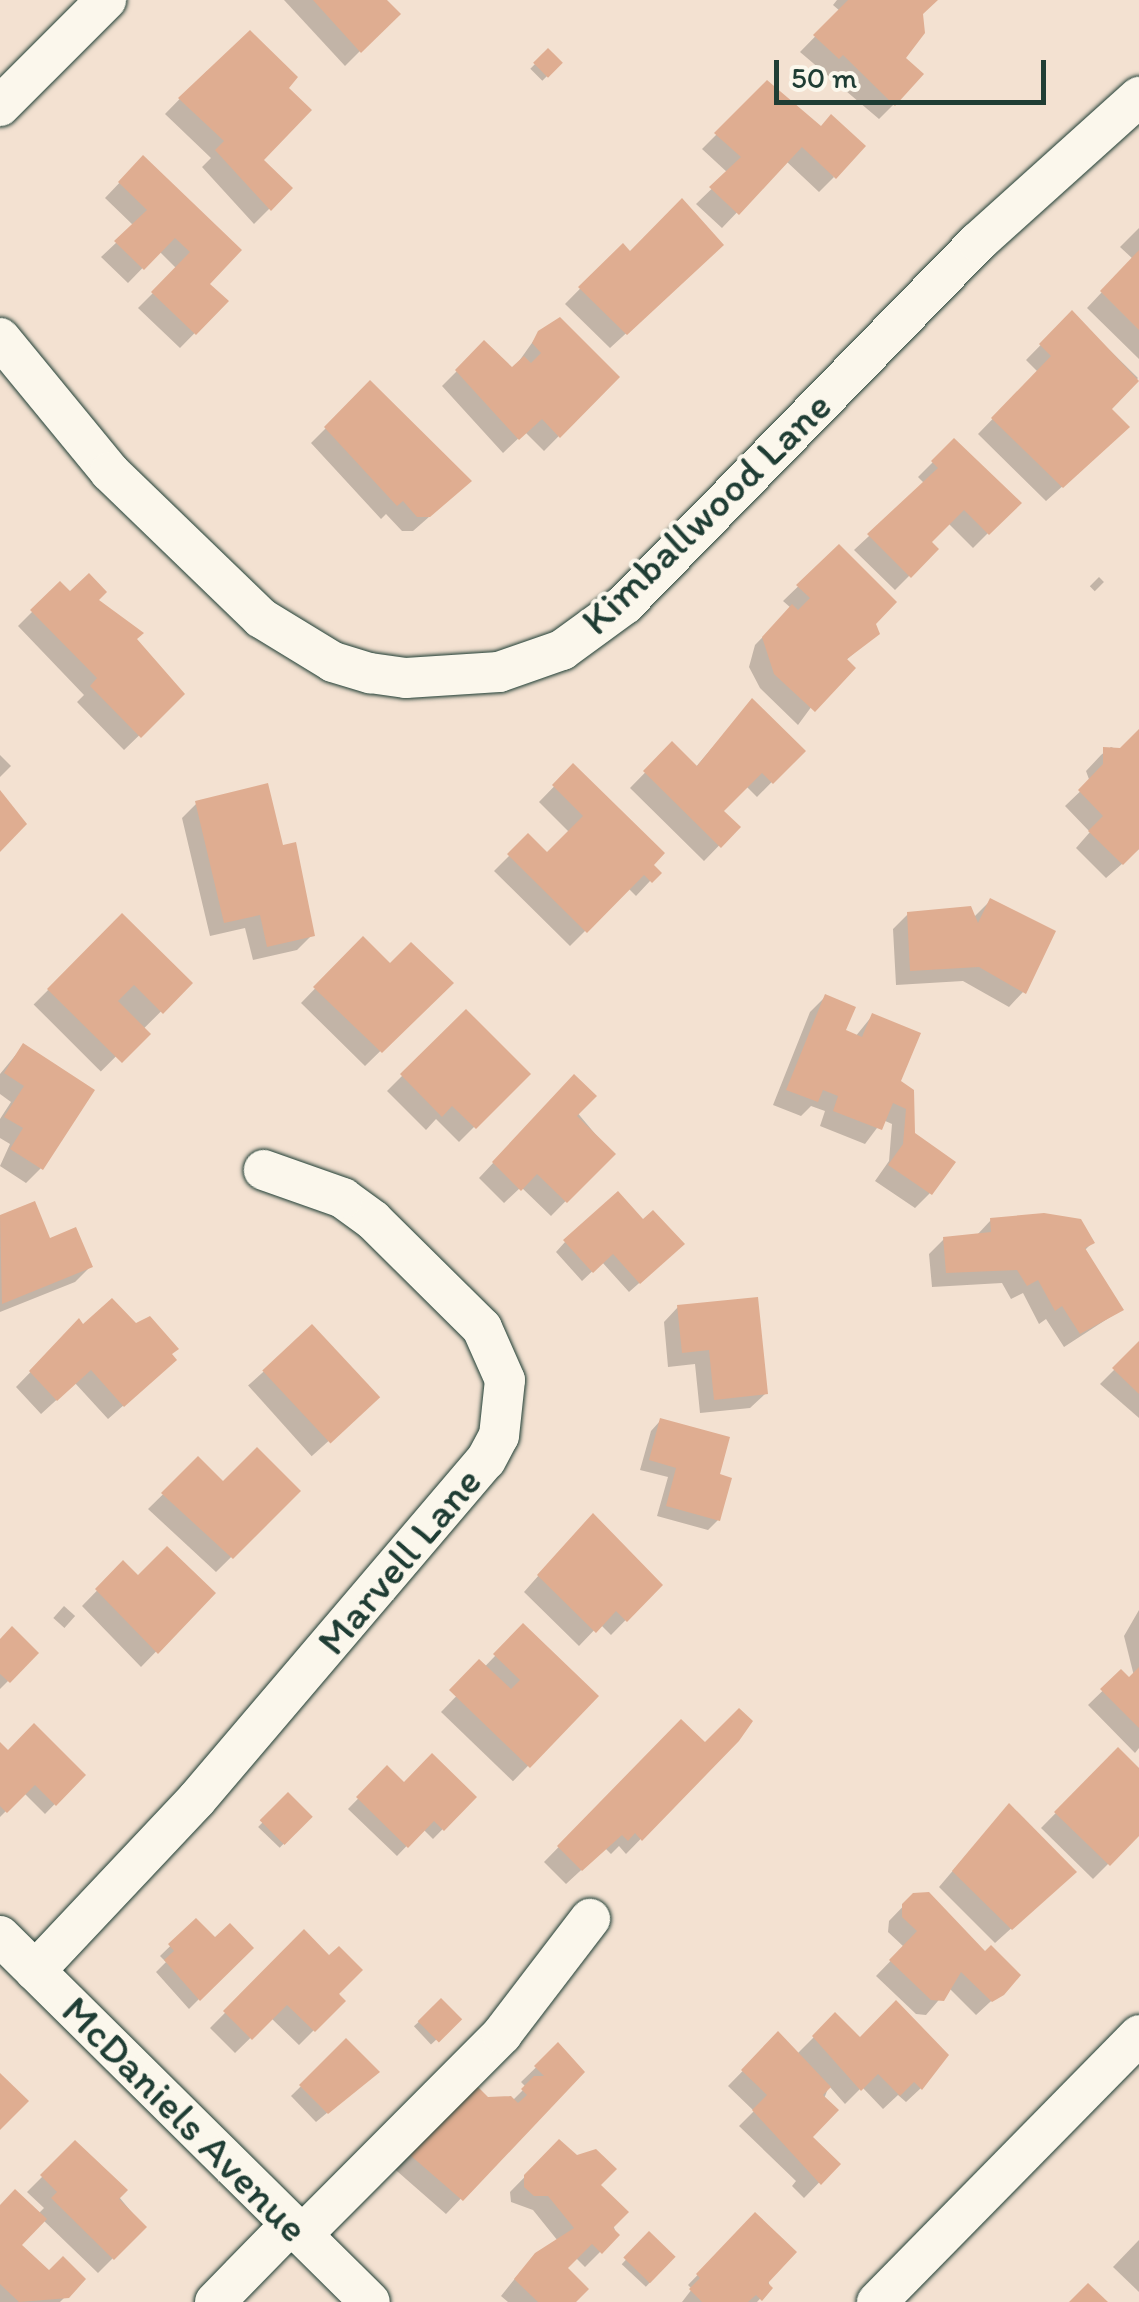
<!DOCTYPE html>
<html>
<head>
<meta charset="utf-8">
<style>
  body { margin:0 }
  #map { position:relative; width:1139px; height:2302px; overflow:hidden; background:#f3e1d1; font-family:Itim,sans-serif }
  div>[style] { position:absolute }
  .shadow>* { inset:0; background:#0003; transform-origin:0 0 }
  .building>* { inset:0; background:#dfad91; transform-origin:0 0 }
  .roads { filter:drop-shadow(0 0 2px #1f3d34) drop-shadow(0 0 2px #1f3d34) }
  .minor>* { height:40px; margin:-20px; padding:0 20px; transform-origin:20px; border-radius:20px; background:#fbf7ec }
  span { translate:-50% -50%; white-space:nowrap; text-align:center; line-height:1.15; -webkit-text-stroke:8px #fbf7ec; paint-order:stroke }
  .street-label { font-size:42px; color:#1f3d34 }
  .scale { position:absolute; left:774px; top:60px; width:272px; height:45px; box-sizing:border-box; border:5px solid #1f3d34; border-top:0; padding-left:12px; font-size:30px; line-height:35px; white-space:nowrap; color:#1f3d34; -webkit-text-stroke:8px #fbf7ec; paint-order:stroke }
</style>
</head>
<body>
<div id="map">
  <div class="shadow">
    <i style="clip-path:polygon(284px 0,384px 0,397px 14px,345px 66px)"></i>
    <i style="clip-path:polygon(837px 0,934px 0,921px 13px,903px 58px,894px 104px,879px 119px,800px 52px,840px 11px,833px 5px)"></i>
    <i style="left:548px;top:51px;width:17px;height:25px;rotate:45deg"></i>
    <i style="clip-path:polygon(207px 71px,285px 88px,261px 160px,290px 188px,254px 224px,202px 167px,211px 158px,165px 114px)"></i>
    <i style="clip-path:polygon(768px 83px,834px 177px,819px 192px,786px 161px,722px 228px,696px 204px,728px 173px,702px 149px)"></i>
    <i style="clip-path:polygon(143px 158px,207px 284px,226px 301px,180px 348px,138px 308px,177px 269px,159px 251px,128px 283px,101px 257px,134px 226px,105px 198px)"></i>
    <i style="clip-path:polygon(1139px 228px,1139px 359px,1087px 308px,1133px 259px,1120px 247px)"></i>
    <i style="clip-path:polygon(622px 246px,630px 254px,706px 260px,610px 348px,565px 304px)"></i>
    <i style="clip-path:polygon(1072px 313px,1138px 378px,1108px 409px,1112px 442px,1046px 501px,978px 434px,1038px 372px,1026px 360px)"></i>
    <i style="clip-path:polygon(539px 333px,617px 377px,544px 451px,525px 432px,503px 453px,442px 386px,484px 344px,512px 371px)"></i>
    <i style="clip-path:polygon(370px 384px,454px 495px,413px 531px,402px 531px,386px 514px,381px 519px,311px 443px)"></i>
    <i style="clip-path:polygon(954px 441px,1018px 503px,973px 548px,948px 523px,928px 542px,936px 549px,895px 590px,854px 550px,925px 484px,918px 477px)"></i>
    <i style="clip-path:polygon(839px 547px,877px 633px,845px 661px,798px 725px,760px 688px,749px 667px,755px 645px,791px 608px,783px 601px)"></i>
    <i style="left:1099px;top:577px;width:7px;height:13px;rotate:45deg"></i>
    <i style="clip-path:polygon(60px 584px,70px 595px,95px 601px,182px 694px,124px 750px,77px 702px,84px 695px,18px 626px)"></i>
    <i style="clip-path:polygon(752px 701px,802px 751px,757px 797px,746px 786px,721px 811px,737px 827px,704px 861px,630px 788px,672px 745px,695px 768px)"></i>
    <i style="clip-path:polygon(1139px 734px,1139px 849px,1106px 878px,1076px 848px,1090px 832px,1065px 806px,1090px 782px,1086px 771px,1101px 755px,1111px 747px,1121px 751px)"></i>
    <i style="clip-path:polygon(0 755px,11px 766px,0 777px)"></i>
    <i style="clip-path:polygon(573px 767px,650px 865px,650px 881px,636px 896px,628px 888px,570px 946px,494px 871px,528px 837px,547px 856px,570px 833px,539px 802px)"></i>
    <i style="clip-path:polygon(197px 803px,281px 848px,312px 935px,297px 950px,253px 960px,245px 928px,210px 936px,182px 818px)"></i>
    <i style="clip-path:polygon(990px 901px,1023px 992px,1009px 1007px,963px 981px,896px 985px,893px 929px,908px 914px,973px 918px)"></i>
    <i style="left:122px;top:916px;width:95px;height:125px;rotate:45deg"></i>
    <i style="clip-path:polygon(363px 939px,390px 966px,450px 983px,365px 1066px,301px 1003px)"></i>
    <i style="clip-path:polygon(825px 997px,843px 1032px,855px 1037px,872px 1016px,898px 1082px,911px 1092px,912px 1134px,930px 1193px,915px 1208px,875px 1181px,889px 1161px,892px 1124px,883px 1120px,865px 1144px,820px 1126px,825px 1111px,811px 1106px,801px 1116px,773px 1105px,810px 1012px)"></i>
    <i style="clip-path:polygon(466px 1012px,527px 1074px,459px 1142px,436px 1119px,426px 1130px,387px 1091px)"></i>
    <i style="clip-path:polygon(23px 1046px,41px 1168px,26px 1183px,0 1166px,10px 1144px,0 1138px,0 1119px,11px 1102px,0 1094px,0 1074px)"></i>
    <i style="clip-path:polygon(560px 1092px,612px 1154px,551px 1216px,521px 1187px,504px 1203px,479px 1178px)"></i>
    <i style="clip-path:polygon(34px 1204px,49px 1241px,90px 1267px,75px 1282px,0 1312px,0 1217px)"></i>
    <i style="clip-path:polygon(991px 1220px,1092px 1243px,1084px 1251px,1121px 1310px,1064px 1347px,1046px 1319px,1039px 1324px,1023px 1293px,1011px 1299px,1002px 1283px,932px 1287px,929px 1254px,944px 1239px,976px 1236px)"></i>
    <i style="clip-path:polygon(565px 1242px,672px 1254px,629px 1292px,602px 1262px,582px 1281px,556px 1252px)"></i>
    <i style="clip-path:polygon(678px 1307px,765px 1394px,750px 1408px,700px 1413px,695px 1364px,668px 1367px,664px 1322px)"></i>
    <i style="clip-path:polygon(79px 1322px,159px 1374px,108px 1419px,75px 1383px,41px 1414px,16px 1387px)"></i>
    <i style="left:312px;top:1328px;width:95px;height:86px;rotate:48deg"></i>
    <i style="clip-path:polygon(1139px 1345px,1139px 1418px,1100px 1384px)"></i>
    <i style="clip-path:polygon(660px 1421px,718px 1520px,708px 1530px,657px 1516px,668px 1477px,640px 1470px,651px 1431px)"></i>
    <i style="clip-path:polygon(198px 1460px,223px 1484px,298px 1491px,216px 1572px,148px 1509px)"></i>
    <i style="clip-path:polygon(578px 1531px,660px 1585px,611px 1635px,600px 1624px,579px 1646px,524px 1592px)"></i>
    <i style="clip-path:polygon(123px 1564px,138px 1579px,213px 1593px,141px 1667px,82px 1606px)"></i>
    <i style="left:64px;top:1606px;width:15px;height:16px;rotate:42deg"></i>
    <i style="clip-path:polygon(1139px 1610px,1139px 1748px,1135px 1753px,1088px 1705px,1121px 1673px,1129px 1681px,1134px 1676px,1124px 1636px)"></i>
    <i style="left:523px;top:1627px;width:100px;height:118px;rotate:44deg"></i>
    <i style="clip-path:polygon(0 1642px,36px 1653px,0 1689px)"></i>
    <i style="clip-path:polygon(681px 1722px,705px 1745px,737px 1740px,626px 1854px,619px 1846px,611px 1854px,605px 1848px,566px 1884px,544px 1862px)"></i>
    <i style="clip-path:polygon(0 1745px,8px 1753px,83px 1775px,45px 1814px,24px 1793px,0 1817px)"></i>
    <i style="clip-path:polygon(1118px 1750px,1139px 1771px,1139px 1833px,1093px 1879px,1041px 1828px)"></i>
    <i style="clip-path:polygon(387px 1769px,404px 1785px,474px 1797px,433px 1839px,423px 1829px,397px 1856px,348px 1809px)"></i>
    <i style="left:288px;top:1796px;width:30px;height:43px;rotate:44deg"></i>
    <i style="clip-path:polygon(995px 1821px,1074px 1872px,995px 1943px,939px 1887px)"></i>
    <i style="clip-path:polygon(914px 1895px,1003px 1990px,976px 2015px,949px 1988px,926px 2015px,916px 2014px,876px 1976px,904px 1947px,888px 1932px,889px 1921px)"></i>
    <i style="clip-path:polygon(196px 1921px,215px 1940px,250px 1948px,189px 2009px,156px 1972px,166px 1962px,160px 1956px)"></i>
    <i style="clip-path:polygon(304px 1933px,343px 2001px,299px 2045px,271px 2018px,235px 2053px,210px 2028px)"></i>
    <i style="left:441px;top:2001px;width:25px;height:37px;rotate:47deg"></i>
    <i style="clip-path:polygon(896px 2004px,921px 2088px,906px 2102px,898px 2095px,883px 2109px,862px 2087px,845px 2104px,829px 2086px,809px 2137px,837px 2164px,804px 2198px,792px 2186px,796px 2181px,739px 2126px,754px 2111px,728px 2086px,778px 2035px,797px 2054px,835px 2016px,860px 2040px)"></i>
    <i style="clip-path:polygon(346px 2042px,376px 2072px,316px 2122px,291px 2096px)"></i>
    <i style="clip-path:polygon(558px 2046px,582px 2072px,446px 2214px,382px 2158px,487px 2099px,512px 2101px,526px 2087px,521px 2082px)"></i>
    <i style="clip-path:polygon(559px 2142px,597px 2185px,617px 2235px,585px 2267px,575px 2257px,565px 2268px,573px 2302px,508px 2302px,501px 2296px,521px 2271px,558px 2241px,533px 2210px,511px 2202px,510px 2192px)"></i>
    <i style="clip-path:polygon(75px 2144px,144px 2227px,98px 2273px,43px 2220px,19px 2245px,49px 2273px,83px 2279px,60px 2302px,0 2302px,0 2207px,38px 2214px,44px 2208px,27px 2192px)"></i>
    <i style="clip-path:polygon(755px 2215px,770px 2288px,757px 2302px,682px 2302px,692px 2289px,688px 2285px)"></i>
    <i style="left:649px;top:2235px;width:33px;height:40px;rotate:43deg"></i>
    <i style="clip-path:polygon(1139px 2240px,1139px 2292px,1113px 2267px)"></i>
  </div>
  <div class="building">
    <i style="clip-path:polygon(313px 0,387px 0,401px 14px,361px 53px)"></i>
    <i style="clip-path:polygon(848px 0,938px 0,923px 14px,925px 33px,906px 58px,924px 74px,895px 106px,843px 55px,839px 59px,813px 35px)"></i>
    <i style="clip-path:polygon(250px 30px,298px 77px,289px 88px,312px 110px,264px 160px,293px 188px,271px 211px,215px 150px,224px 141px,178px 98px)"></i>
    <i style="left:548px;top:48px;width:21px;height:21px;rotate:45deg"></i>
    <i style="clip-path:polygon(767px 80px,821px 126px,831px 114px,866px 146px,836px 179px,802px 147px,739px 215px,709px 187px,741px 157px,714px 133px)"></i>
    <i style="clip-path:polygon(143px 155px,242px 250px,210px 284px,229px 301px,196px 335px,151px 292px,190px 252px,175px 238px,144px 270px,114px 241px,147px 210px,118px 182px)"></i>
    <i style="clip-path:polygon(682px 198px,724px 245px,627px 335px,578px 287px,623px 243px,630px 251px)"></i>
    <i style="clip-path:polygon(1139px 250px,1139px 330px,1100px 291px)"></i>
    <i style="clip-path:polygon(1072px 310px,1139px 381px,1112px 409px,1130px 427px,1063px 488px,991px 418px,1051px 356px,1039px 344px)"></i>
    <i style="clip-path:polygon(560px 317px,620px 377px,560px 438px,542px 419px,519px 440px,455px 370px,484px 340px,512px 367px,524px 356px,531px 363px,541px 353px,532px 343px,538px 331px)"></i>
    <i style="clip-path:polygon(370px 380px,472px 481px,430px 517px,417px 517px,403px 501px,397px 506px,324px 427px)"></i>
    <i style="clip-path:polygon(954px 438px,1022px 503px,989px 535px,964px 510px,932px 542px,939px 549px,911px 578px,867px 534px,938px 468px,931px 461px)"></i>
    <i style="clip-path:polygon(839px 544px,897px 602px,876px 624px,880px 634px,847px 659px,856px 668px,815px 712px,774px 674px,762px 637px,792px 604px,798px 610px,810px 598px,796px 585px)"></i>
    <i style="clip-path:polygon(89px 573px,107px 592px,99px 600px,144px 633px,137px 639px,185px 694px,141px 738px,90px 686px,97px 678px,30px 610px,60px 581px,70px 591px)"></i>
    <i style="clip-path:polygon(752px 698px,806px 751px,773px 784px,762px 773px,724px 811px,741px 827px,721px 848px,643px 771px,672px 741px,697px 766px)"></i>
    <i style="clip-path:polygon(1139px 729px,1139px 849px,1123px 865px,1088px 831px,1103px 816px,1078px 790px,1103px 764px,1103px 747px,1120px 748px)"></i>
    <i style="clip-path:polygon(573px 763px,665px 853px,654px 865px,662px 873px,652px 883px,644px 875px,587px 933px,507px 854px,528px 833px,547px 852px,583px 816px,552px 785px)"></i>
    <i style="clip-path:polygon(268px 783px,283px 845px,296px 842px,315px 936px,267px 947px,260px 915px,224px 923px,195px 801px)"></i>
    <i style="clip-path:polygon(0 790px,27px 824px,0 852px)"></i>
    <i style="clip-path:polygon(990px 898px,1056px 931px,1026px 994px,979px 967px,910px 971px,907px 912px,971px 906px,978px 923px)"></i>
    <i style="clip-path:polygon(122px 913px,193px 983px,163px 1014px,134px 985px,118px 1001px,151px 1034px,122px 1063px,47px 989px)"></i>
    <i style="clip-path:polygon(363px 936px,390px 963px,411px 942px,454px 983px,382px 1053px,313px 987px)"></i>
    <i style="clip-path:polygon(825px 994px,856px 1007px,846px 1030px,862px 1037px,872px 1013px,921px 1033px,901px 1081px,914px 1090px,915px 1133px,956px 1162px,932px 1195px,888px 1165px,903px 1144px,906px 1109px,893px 1103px,882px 1130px,833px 1111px,838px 1096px,823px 1090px,818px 1102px,786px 1090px)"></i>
    <i style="clip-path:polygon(466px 1009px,531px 1074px,476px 1129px,452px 1106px,442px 1117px,400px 1074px)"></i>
    <i style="clip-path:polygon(23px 1043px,95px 1090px,43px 1170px,10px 1149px,23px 1128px,4px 1117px,24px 1086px,4px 1073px)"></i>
    <i style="clip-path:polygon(574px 1074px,597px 1096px,577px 1116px,616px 1154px,567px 1203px,537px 1174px,521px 1191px,492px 1162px)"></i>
    <i style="clip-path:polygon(618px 1191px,643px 1219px,653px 1210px,685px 1244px,640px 1284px,613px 1254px,593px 1273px,563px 1240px)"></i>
    <i style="clip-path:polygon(35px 1201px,50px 1238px,76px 1227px,93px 1267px,2px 1304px,0 1215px)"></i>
    <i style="clip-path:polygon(1044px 1213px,1081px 1219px,1095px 1243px,1085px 1248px,1124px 1310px,1080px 1334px,1062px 1306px,1055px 1311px,1038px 1280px,1027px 1286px,1017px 1270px,946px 1273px,943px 1237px,991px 1232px,990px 1218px)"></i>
    <i style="clip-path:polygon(758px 1297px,768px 1394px,714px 1400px,709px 1350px,682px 1353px,677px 1305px)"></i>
    <i style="clip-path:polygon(112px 1298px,136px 1323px,150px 1316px,179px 1349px,172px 1354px,177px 1360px,124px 1407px,91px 1370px,57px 1401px,29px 1371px,79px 1318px,83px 1324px)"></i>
    <i style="left:312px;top:1324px;width:100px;height:68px;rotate:47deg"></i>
    <i style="clip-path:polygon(1139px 1341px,1139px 1394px,1112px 1368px)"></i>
    <i style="clip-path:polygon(660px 1418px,730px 1437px,720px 1474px,732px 1478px,720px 1521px,666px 1506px,676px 1468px,649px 1460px)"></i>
    <i style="clip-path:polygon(257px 1447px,301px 1491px,233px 1559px,161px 1493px,198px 1456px,223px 1481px)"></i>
    <i style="clip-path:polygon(593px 1513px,663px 1585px,627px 1622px,616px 1611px,596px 1633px,537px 1575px)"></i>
    <i style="clip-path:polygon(167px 1546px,216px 1593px,158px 1654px,95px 1589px,123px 1560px,138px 1575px)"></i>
    <i style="clip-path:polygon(523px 1623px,599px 1696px,530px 1768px,449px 1690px,479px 1659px,511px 1689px,520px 1680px,493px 1654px)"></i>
    <i style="clip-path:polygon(12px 1626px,39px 1653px,10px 1683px,0 1674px,0 1639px)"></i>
    <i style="clip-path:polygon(1139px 1667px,1139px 1728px,1100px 1689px,1121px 1669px,1129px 1677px)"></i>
    <i style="clip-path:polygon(739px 1708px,753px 1721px,739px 1741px,642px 1841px,635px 1833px,628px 1841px,622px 1835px,582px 1871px,557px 1846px,681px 1719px,705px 1742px)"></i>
    <i style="clip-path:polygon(34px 1723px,86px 1775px,56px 1806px,35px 1785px,7px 1813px,0 1806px,0 1742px,8px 1750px)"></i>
    <i style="clip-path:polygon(1118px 1747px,1139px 1768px,1139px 1836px,1110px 1866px,1054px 1812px)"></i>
    <i style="clip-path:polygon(432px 1753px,477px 1797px,444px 1831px,434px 1821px,408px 1848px,356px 1797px,387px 1765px,404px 1782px)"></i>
    <i style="left:288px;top:1792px;width:35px;height:40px;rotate:45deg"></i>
    <i style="clip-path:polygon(1009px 1803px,1077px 1872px,1012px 1930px,952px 1871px)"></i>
    <i style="clip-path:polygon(929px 1892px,985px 1951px,991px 1945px,1021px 1975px,1004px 1995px,992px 2002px,961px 1972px,944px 2001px,931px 2000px,889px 1960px,917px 1931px,902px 1917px,902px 1904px,913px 1893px)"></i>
    <i style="clip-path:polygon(196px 1918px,215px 1937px,230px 1923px,254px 1948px,200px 2001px,164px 1960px,174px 1951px,168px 1944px)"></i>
    <i style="clip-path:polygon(304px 1929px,329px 1955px,339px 1946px,363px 1970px,339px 1994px,346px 2001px,315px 2032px,287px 2005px,252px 2040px,223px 2011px)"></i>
    <i style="left:441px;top:1998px;width:30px;height:33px;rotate:45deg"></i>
    <i style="clip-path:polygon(896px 2000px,949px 2055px,922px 2090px,914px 2082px,900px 2096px,878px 2074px,861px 2091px,812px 2036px,835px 2012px,860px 2037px)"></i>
    <i style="clip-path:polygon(778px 2031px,831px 2087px,823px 2095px,839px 2110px,813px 2137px,841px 2164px,821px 2185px,752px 2110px,767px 2095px,741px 2070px)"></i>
    <i style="clip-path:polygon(346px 2038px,380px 2072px,328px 2114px,299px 2085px)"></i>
    <i style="clip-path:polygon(558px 2042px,585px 2072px,463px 2201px,395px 2142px,466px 2075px,488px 2097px,511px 2096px,518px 2103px,527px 2095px,521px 2089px,534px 2076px,544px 2076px,534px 2066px)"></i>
    <i style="clip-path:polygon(0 2073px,29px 2101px,0 2130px)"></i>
    <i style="clip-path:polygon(559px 2139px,577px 2155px,596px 2149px,617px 2169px,601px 2185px,629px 2212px,613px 2228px,620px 2235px,602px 2254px,592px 2244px,568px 2268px,589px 2289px,576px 2302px,538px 2302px,514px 2279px,535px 2253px,574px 2228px,548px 2196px,534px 2196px,524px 2187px,524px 2175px)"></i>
    <i style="clip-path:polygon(75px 2140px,128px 2190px,119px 2199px,147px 2227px,114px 2260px,51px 2198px,57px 2192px,40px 2175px)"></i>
    <i style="clip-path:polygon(15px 2189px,47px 2219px,22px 2245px,49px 2270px,63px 2256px,86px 2279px,69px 2298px,19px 2302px,0 2284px,0 2205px)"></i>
    <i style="clip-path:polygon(755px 2212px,797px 2252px,768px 2283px,773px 2288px,762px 2301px,756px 2295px,748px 2302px,702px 2302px,689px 2289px,700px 2278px,696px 2274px)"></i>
    <i style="left:649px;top:2231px;width:37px;height:37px;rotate:44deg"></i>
    <i style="clip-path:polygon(1088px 2283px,1108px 2302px,1069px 2302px)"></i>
  </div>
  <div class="roads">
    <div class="minor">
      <i style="left:0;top:106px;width:150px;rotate:-45deg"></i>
      <i style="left:0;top:338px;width:173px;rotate:50.6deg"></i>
      <i style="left:110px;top:472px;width:210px;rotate:44deg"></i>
      <i style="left:261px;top:618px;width:84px;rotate:31.4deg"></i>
      <i style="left:333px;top:662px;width:39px;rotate:17deg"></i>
      <i style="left:370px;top:673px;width:36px;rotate:8deg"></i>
      <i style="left:406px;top:678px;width:93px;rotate:-3.7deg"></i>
      <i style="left:499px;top:672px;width:67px;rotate:-19.2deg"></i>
      <i style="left:562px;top:650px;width:78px;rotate:-36.1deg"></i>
      <i style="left:625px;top:604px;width:506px;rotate:-45.72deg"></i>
      <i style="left:978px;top:242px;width:217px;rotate:-42deg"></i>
      <i style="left:0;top:1936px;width:520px;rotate:44.69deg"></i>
      <i style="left:35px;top:1971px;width:236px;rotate:-46.7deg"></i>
      <i style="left:197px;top:1799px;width:445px;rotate:-49.6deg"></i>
      <i style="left:486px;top:1460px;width:27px;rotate:-62deg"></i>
      <i style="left:499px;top:1436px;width:56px;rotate:-83.9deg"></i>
      <i style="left:505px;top:1380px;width:57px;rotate:-113.9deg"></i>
      <i style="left:482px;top:1328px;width:153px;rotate:-135.3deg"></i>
      <i style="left:373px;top:1220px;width:37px;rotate:-144deg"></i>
      <i style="left:343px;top:1198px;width:84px;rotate:-160.5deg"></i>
      <i style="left:302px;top:2235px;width:284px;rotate:-45.1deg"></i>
      <i style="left:502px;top:2034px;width:145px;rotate:-52.6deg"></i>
      <i style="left:215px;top:2302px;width:109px;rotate:-45.7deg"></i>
      <i style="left:877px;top:2302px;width:374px;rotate:-45.5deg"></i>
    </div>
  </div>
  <div class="street-label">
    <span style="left:706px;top:513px;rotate:-44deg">Kimballwood Lane</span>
    <span style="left:399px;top:1561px;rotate:-50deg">Marvell Lane</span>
    <span style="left:185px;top:2119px;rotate:45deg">McDaniels Avenue</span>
  </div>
  <div class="scale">50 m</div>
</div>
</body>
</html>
